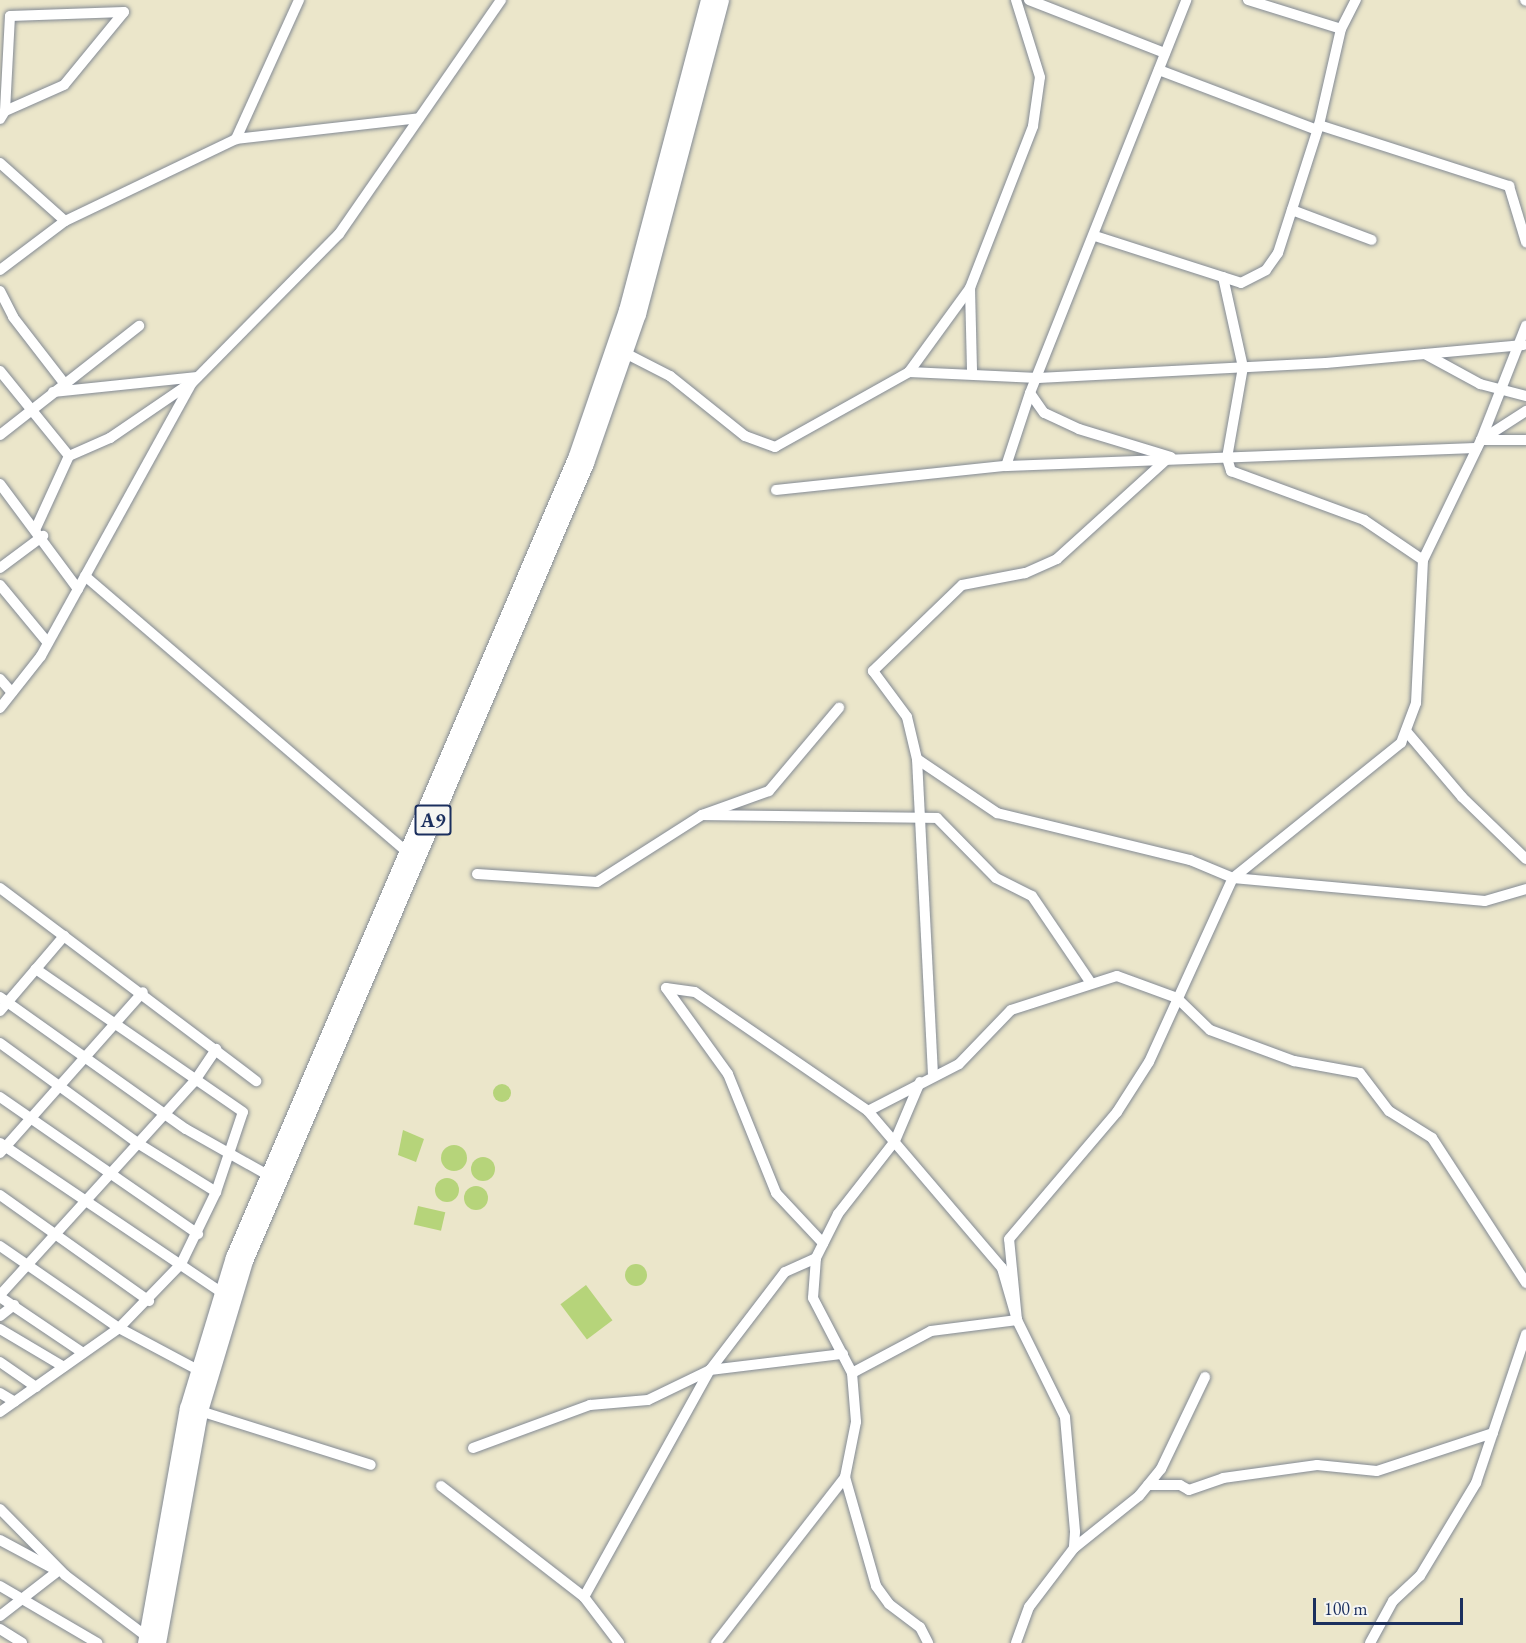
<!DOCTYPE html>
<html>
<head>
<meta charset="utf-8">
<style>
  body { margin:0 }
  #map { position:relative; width:1526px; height:1643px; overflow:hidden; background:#ebe6ca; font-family:"EB Garamond",serif }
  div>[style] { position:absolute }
  .green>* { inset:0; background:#b6d47a; transform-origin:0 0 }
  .round { border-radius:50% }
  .roads { filter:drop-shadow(0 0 2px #838a94) drop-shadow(0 0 2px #838a94) }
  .minor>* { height:10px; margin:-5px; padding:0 5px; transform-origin:5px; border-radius:5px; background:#fff }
  .highway>* { height:15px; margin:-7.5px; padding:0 7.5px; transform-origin:7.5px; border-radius:7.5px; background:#fff }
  span { translate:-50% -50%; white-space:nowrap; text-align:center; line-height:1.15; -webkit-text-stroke:4.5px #f6f6f2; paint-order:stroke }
  .shield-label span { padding:2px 4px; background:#f6f6f2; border:2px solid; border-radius:4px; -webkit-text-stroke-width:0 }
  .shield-label { font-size:20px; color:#1b2f5e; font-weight:700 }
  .scale { position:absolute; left:1313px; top:1598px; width:150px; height:27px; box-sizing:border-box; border:3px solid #1b2f5e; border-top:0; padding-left:8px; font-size:18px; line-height:21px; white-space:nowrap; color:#1b2f5e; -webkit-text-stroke:4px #f6f6f2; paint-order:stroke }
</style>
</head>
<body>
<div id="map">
  <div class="green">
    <i class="round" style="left:493px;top:1084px;width:18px;height:18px"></i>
    <i style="clip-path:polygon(403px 1130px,424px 1139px,416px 1162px,398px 1155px)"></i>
    <i class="round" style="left:441px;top:1145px;width:26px;height:26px"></i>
    <i class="round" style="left:471px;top:1157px;width:24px;height:24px"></i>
    <i class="round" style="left:435px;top:1178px;width:24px;height:24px"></i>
    <i class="round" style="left:464px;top:1186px;width:24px;height:24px"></i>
    <i style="left:418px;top:1206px;width:28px;height:19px;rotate:13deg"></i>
    <i class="round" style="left:625px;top:1264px;width:22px;height:22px"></i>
    <i style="left:586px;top:1285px;width:44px;height:32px;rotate:53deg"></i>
  </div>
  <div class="roads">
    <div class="minor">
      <i style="left:299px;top:0;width:153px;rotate:114.4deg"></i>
      <i style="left:236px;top:139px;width:184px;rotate:-6.5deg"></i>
      <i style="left:1029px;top:0;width:146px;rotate:21.3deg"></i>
      <i style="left:1248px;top:0;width:97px;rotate:17.3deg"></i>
      <i style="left:1525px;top:0;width:1px;rotate:45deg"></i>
      <i style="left:1159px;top:70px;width:169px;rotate:20.8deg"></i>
      <i style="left:0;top:119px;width:9px;rotate:-58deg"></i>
      <i style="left:5px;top:111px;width:95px;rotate:-87deg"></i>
      <i style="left:10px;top:16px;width:114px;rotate:-2deg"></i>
      <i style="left:124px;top:12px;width:94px;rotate:129.4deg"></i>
      <i style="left:64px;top:85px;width:64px;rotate:156.2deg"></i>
      <i style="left:1319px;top:125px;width:200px;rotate:17.8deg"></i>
      <i style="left:1509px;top:186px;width:59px;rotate:73.1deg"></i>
      <i style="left:0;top:163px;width:87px;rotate:41.7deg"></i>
      <i style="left:1292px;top:210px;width:85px;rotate:20.6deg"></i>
      <i style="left:1095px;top:236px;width:153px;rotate:17.8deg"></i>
      <i style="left:1241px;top:283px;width:28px;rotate:-27deg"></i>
      <i style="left:1266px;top:270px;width:21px;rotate:-55deg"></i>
      <i style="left:1278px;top:253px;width:134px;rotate:-72.2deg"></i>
      <i style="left:1319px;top:125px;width:98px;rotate:-77.1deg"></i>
      <i style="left:1341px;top:29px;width:33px;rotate:-63deg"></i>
      <i style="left:0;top:270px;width:81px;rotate:-37deg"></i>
      <i style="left:65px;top:221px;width:190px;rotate:-25.6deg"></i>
      <i style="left:1223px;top:277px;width:92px;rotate:77.5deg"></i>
      <i style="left:1243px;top:367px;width:92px;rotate:100deg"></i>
      <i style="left:1227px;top:458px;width:14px;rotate:73deg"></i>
      <i style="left:1231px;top:471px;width:142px;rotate:20.2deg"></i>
      <i style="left:1364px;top:520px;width:71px;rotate:34.1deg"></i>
      <i style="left:970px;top:288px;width:83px;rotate:88.6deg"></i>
      <i style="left:0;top:291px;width:29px;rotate:63deg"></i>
      <i style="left:13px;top:317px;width:83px;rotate:52.3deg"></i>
      <i style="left:625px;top:353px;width:51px;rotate:27.1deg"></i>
      <i style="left:670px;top:376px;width:96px;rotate:38.7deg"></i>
      <i style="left:745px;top:436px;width:32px;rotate:20deg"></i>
      <i style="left:775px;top:447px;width:154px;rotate:-29.2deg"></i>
      <i style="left:909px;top:372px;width:129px;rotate:2.7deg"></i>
      <i style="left:1038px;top:378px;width:288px;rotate:-3deg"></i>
      <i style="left:1326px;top:363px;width:198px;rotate:-5.2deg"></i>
      <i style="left:1425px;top:354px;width:63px;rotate:28.6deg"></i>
      <i style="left:1480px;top:384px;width:48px;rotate:14.6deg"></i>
      <i style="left:0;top:371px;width:109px;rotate:50.9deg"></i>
      <i style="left:909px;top:372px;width:104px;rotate:-54deg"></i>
      <i style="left:970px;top:288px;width:174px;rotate:-68.7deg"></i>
      <i style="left:1033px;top:126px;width:49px;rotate:-81.9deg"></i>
      <i style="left:1040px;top:77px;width:81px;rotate:-107.3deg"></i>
      <i style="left:53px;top:392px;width:145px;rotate:-5.9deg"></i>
      <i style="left:0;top:435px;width:177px;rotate:-38.1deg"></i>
      <i style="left:1481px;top:440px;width:54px;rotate:-32.8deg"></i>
      <i style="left:1481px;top:440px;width:45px"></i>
      <i style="left:1171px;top:457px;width:96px;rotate:-163.1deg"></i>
      <i style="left:1079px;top:429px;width:38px;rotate:-155deg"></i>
      <i style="left:1044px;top:413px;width:24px;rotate:-125deg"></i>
      <i style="left:1030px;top:393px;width:423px;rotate:-68.3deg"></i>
      <i style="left:1166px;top:460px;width:147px;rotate:137.8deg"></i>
      <i style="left:1057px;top:559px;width:35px;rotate:156deg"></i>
      <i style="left:1025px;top:573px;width:64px;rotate:169.2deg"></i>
      <i style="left:962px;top:585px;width:124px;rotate:136deg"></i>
      <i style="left:873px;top:671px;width:57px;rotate:53.5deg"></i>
      <i style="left:907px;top:717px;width:43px;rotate:76.6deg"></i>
      <i style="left:917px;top:759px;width:97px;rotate:34deg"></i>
      <i style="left:997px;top:813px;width:199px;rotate:13.7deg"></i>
      <i style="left:1190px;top:860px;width:47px;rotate:22.7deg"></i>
      <i style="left:1233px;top:878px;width:253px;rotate:5.2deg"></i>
      <i style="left:1485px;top:901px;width:43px;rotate:-16.3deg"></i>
      <i style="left:1006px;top:466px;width:77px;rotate:-71.8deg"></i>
      <i style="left:0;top:484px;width:131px;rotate:53.4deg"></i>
      <i style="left:776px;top:490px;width:231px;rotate:-6deg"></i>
      <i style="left:1006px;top:466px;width:471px;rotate:-2.2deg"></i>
      <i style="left:36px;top:528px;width:79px;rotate:-65.4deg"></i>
      <i style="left:69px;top:456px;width:45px;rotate:-23.7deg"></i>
      <i style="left:110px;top:438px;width:96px;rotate:-34.4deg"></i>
      <i style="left:0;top:568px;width:54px;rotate:-36.7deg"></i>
      <i style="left:85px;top:576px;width:423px;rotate:40.6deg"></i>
      <i style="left:0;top:585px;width:75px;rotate:50.4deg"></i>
      <i style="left:0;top:679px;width:18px;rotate:49deg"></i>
      <i style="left:0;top:708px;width:66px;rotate:-51.7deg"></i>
      <i style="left:41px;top:656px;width:312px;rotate:-61.1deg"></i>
      <i style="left:192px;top:383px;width:209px;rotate:-45.4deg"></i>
      <i style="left:339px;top:234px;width:285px;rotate:-55.3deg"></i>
      <i style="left:1406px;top:731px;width:87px;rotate:49.7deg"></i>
      <i style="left:1462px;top:797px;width:89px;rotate:44.1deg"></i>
      <i style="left:917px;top:759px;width:315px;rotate:87.1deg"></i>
      <i style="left:702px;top:815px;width:235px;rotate:0.7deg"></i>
      <i style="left:937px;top:818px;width:84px;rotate:45.5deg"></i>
      <i style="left:996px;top:878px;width:40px;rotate:26.6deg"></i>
      <i style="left:1032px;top:896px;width:105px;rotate:55.9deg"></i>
      <i style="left:477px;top:874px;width:120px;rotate:3.8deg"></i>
      <i style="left:597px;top:882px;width:125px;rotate:-32.5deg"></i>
      <i style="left:702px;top:815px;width:71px;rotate:-19.7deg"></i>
      <i style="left:769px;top:791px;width:109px;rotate:-49.9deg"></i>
      <i style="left:0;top:888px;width:321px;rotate:37deg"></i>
      <i style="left:666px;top:988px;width:29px;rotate:8deg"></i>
      <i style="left:695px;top:992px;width:210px;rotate:34.5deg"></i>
      <i style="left:868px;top:1111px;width:102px;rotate:-27.3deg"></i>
      <i style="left:959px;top:1064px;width:75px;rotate:-46.1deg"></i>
      <i style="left:1011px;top:1010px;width:111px;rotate:-17.8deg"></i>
      <i style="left:1117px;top:976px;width:64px;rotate:20.1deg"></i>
      <i style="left:1177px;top:998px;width:46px;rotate:44.1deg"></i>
      <i style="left:1210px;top:1030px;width:90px;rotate:20.3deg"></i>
      <i style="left:1294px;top:1061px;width:67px;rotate:10.3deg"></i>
      <i style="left:1360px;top:1073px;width:48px;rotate:52.7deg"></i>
      <i style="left:1389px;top:1111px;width:51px;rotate:32.1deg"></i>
      <i style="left:1432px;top:1138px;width:173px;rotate:57deg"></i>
      <i style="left:666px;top:988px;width:106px;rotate:54.2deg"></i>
      <i style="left:728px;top:1074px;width:128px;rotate:68deg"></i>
      <i style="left:776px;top:1193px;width:69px;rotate:46.8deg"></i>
      <i style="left:0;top:997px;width:228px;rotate:35.4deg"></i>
      <i style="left:186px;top:1129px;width:92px;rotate:29.4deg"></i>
      <i style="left:0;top:1011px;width:99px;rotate:-49.5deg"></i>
      <i style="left:0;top:1043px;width:172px;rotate:36deg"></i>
      <i style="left:139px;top:1144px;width:91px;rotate:31.9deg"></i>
      <i style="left:920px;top:1082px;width:64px;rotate:113deg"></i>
      <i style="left:895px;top:1141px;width:93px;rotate:128deg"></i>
      <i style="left:838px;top:1214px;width:49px;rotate:116.6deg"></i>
      <i style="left:816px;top:1258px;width:40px;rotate:94.3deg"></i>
      <i style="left:813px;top:1298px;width:85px;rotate:62.5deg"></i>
      <i style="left:852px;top:1373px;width:49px;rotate:85.3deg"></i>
      <i style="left:856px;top:1422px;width:56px;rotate:101.3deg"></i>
      <i style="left:845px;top:1477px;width:113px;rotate:74.1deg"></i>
      <i style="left:876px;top:1586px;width:22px;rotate:54deg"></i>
      <i style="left:889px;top:1604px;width:39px;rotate:37deg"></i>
      <i style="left:920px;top:1627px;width:18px;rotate:63deg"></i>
      <i style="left:0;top:1097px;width:241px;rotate:34.7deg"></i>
      <i style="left:868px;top:1111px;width:206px;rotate:49.5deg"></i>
      <i style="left:1002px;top:1268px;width:54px;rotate:73.9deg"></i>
      <i style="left:1017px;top:1320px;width:81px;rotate:-95.6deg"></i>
      <i style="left:1009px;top:1239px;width:167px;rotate:-49.6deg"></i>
      <i style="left:1117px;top:1112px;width:59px;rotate:-57.4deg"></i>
      <i style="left:1149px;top:1062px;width:202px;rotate:-65.5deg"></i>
      <i style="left:1233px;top:878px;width:216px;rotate:-38.8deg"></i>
      <i style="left:1401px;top:743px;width:43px;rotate:-69.4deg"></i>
      <i style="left:1416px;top:703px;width:143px;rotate:-87.2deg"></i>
      <i style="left:1423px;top:560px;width:133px;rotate:-64.2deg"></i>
      <i style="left:1481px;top:440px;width:123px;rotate:-68.5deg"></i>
      <i style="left:0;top:1143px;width:268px;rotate:34deg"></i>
      <i style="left:0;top:1153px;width:215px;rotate:-48.4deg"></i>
      <i style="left:0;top:1195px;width:183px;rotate:35.4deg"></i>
      <i style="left:0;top:1246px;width:145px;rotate:34.6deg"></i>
      <i style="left:119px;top:1328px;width:87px;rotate:28deg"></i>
      <i style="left:0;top:1295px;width:288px;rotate:-47.7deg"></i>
      <i style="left:194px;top:1082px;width:40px;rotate:-56deg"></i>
      <i style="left:0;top:1297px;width:100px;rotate:34deg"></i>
      <i style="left:0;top:1316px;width:18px;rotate:-38deg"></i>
      <i style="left:0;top:1329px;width:74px;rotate:30.7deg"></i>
      <i style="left:0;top:1362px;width:44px;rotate:34.8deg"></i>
      <i style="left:852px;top:1373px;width:89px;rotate:-28deg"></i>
      <i style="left:931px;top:1331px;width:87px;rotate:-7.3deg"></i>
      <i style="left:1017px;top:1320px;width:108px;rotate:63.7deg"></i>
      <i style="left:1065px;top:1417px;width:115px;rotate:85deg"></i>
      <i style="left:1075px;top:1532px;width:16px;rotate:94deg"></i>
      <i style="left:1074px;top:1548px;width:74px;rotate:127.3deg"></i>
      <i style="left:1029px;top:1607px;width:38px;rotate:110deg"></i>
      <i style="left:0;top:1393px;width:17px;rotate:31deg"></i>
      <i style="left:200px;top:1411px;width:179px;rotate:17.5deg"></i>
      <i style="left:0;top:1412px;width:146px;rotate:-35.2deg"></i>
      <i style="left:119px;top:1328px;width:89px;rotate:-45.9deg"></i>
      <i style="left:181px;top:1264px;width:80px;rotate:-64.1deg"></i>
      <i style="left:216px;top:1192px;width:84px;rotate:-71.4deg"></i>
      <i style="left:243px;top:1112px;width:252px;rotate:-145.4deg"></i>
      <i style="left:473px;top:1448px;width:125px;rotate:-20.2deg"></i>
      <i style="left:590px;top:1405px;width:58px;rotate:-4.9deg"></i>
      <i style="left:648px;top:1400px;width:69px;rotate:-25.8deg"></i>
      <i style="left:710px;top:1370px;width:134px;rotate:-6.9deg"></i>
      <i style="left:1148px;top:1485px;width:32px"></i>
      <i style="left:1180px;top:1485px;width:10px;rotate:29deg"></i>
      <i style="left:1189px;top:1490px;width:36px;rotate:-19deg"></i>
      <i style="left:1223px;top:1478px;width:95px;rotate:-7.9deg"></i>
      <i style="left:1317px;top:1465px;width:60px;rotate:5.7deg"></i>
      <i style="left:1377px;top:1471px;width:122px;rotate:-18.1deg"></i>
      <i style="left:441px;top:1486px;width:181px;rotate:37.8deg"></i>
      <i style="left:584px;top:1597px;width:58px;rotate:52.7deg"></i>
      <i style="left:0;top:1509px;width:93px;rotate:45.4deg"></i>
      <i style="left:65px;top:1575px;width:101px;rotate:37deg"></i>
      <i style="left:0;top:1540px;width:61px;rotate:28.2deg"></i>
      <i style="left:1074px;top:1548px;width:83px;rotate:-38.7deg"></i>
      <i style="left:1139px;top:1496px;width:35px;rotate:-51deg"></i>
      <i style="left:1161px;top:1469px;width:102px;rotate:-64.4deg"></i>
      <i style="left:0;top:1586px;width:113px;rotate:30.4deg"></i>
      <i style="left:584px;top:1597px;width:260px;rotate:-61deg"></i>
      <i style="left:710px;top:1370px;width:123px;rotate:-52.6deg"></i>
      <i style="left:785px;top:1272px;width:34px;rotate:-24deg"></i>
      <i style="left:0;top:1616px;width:73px;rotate:-37.8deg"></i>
      <i style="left:0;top:1629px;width:26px;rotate:32deg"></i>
      <i style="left:716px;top:1643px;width:210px;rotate:-52.1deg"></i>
      <i style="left:1370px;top:1643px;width:48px;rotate:-61.3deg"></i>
      <i style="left:1393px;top:1601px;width:37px;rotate:-43deg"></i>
      <i style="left:1420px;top:1576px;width:109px;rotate:-58.9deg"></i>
      <i style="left:1476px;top:1483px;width:157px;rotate:-71.4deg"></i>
    </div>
    <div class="highway">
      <i style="left:145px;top:1643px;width:239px;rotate:-79.9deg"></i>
      <i style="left:187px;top:1408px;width:158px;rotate:-73.1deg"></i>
      <i style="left:233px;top:1257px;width:869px;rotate:-66.83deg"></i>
      <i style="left:575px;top:458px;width:157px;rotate:-71deg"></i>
      <i style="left:626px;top:310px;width:321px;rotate:-75.2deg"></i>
      <i style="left:158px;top:1643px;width:236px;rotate:-79.7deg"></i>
      <i style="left:200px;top:1411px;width:157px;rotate:-73.3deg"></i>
      <i style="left:245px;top:1261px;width:868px;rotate:-66.86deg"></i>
      <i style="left:586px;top:463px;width:158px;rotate:-70.8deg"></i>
      <i style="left:638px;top:314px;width:325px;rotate:-75.2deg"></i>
    </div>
  </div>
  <div class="shield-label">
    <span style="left:433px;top:820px">A9</span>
  </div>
  <div class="scale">100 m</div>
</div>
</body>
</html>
